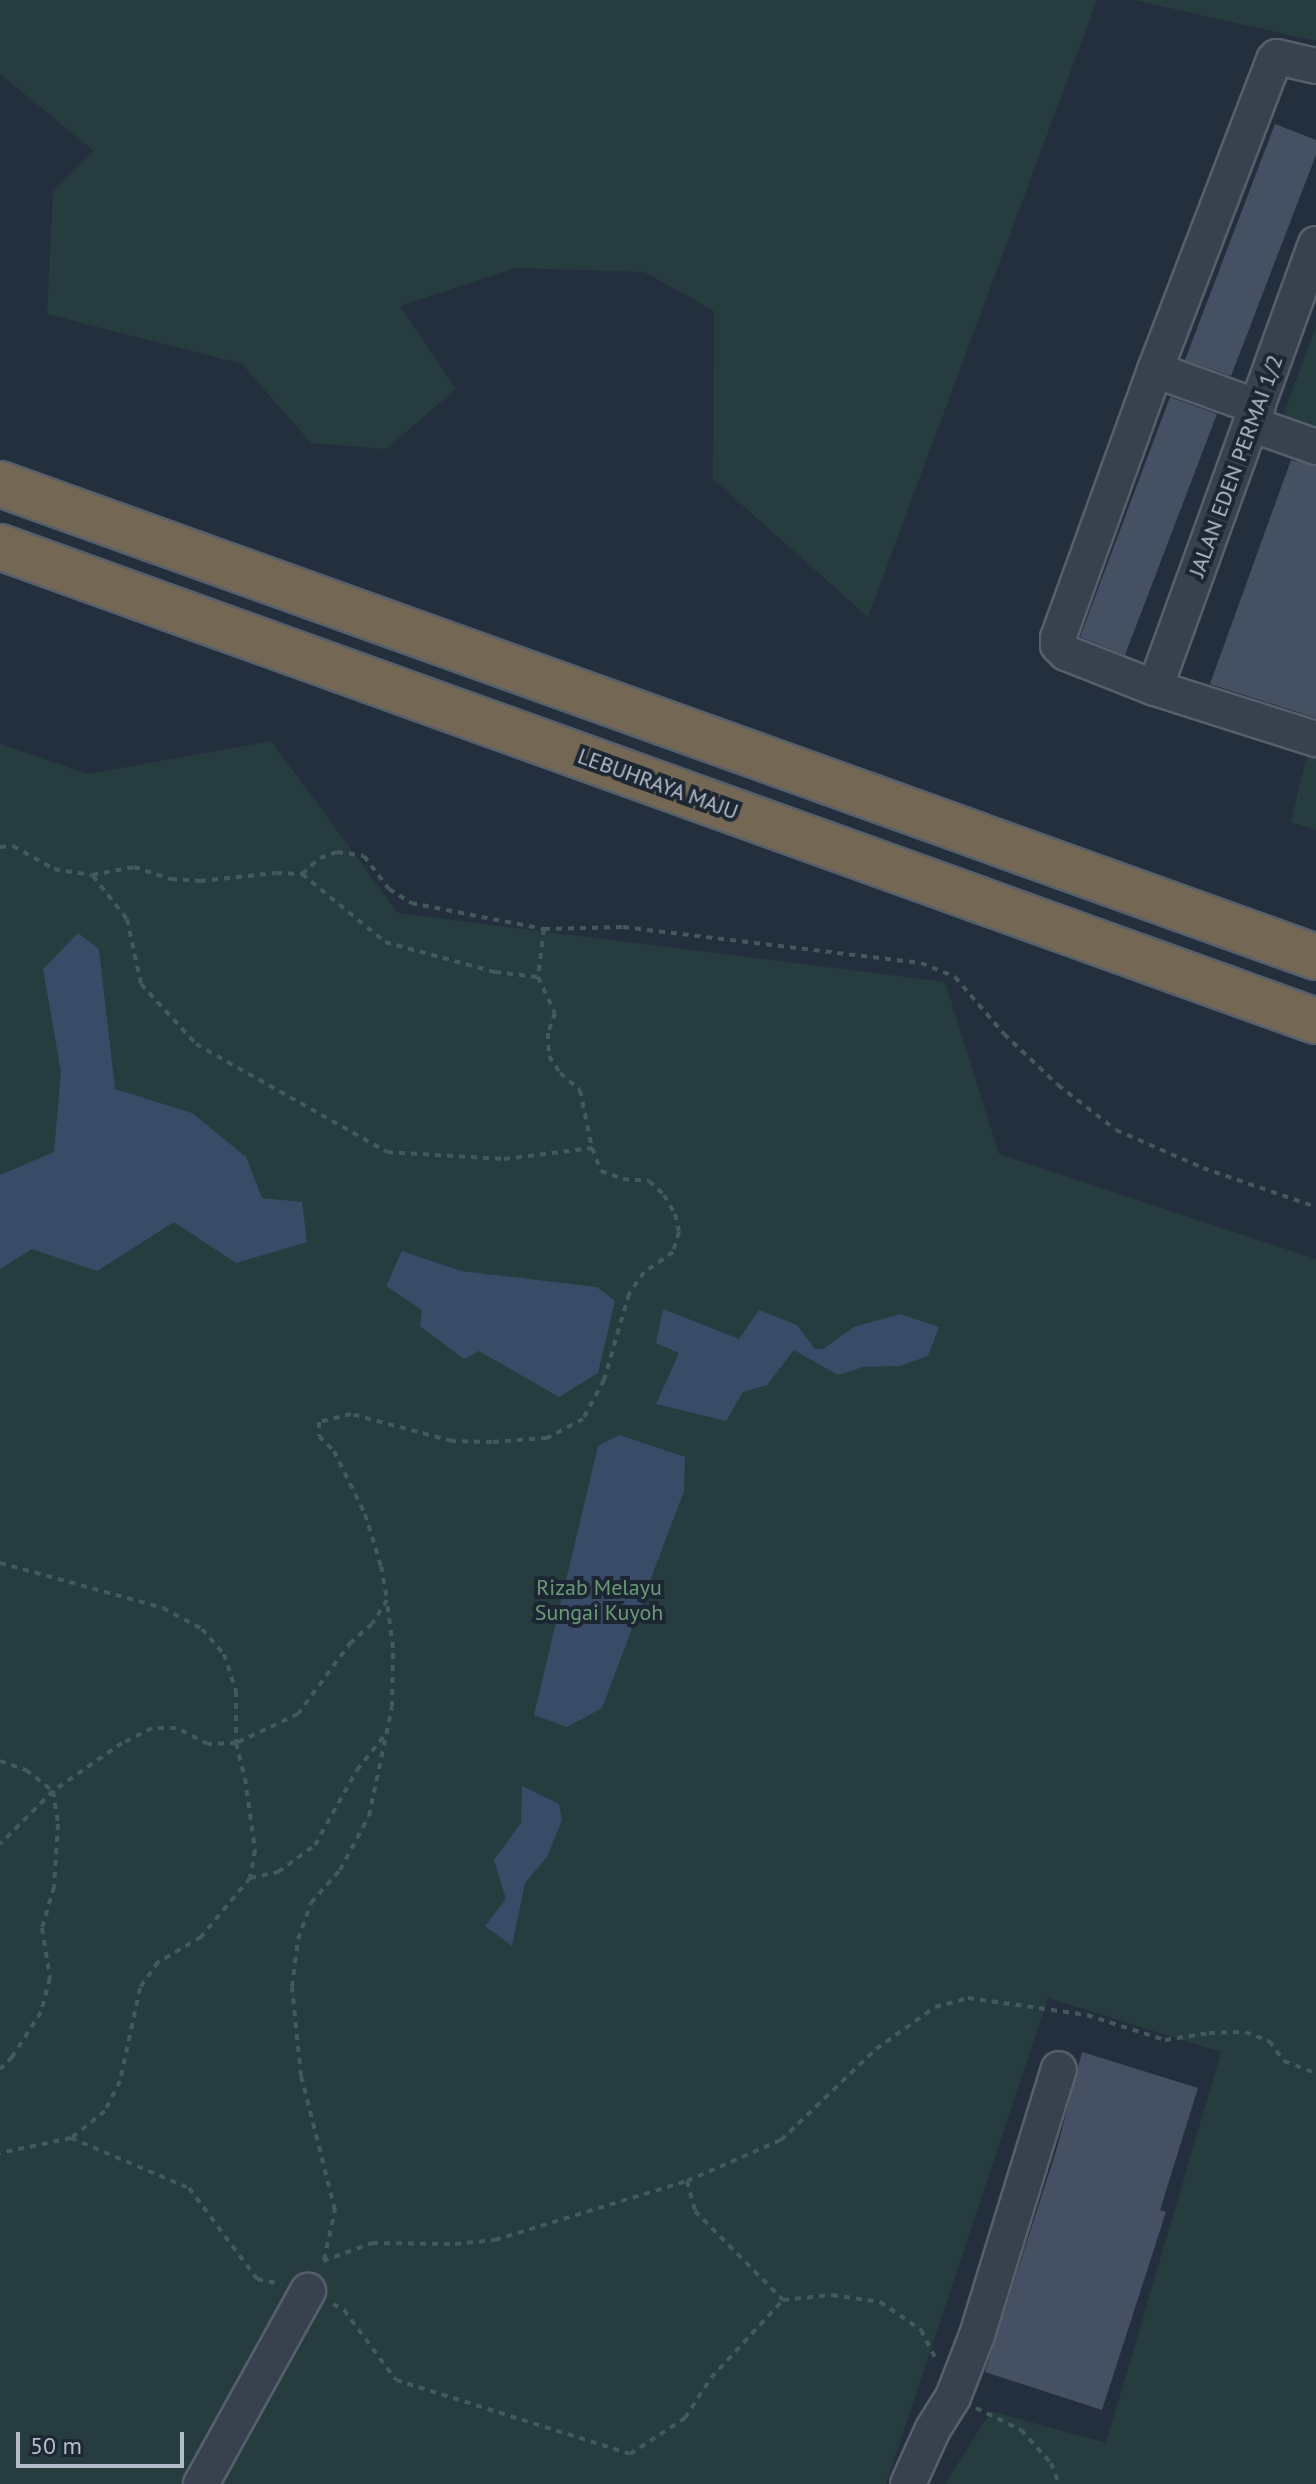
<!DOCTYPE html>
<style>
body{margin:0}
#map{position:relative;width:1316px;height:2484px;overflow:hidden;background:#242f3e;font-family:"PT Sans",sans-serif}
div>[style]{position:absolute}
.green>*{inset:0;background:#263c3f}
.water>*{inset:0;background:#394c67}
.building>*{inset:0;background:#455162}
.path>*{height:4px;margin-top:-2px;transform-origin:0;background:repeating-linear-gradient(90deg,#44595c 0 6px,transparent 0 12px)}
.roads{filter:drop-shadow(2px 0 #565f6c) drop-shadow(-2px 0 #565f6c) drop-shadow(0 2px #565f6c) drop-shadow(0 -2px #565f6c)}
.minor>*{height:34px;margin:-17px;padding:0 17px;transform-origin:17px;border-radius:17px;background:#38414e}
.highway>*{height:44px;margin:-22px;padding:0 22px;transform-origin:22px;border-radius:22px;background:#746855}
span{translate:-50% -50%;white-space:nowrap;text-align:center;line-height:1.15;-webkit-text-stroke:8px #1d2633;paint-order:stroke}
.street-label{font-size:22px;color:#b4bcc9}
.park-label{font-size:22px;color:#6b9a76}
.scale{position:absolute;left:16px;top:2432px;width:168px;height:36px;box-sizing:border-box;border:4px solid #b4bcc9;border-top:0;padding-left:10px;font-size:24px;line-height:28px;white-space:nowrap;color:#b4bcc9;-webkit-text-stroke:6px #1d2633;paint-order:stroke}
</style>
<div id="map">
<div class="green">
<div style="clip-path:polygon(0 0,1097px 0,868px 617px,713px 479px,714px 311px,644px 272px,515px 268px,400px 306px,456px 389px,386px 449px,311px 443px,242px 364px,47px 314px,53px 192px,94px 151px,0 74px)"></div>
<div style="clip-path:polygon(1134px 0,1316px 0,1316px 41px,1271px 31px)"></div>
<div style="clip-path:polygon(1316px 326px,1316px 434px,1281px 421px)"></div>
<div style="clip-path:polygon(271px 741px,398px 913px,945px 982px,999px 1154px,1316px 1259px,1316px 2484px,945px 2484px,991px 2411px,1106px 2443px,1221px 2052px,1048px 1998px,886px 2484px,0 2484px,0 744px,88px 774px)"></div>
<div style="clip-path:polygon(1308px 750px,1316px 753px,1316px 830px,1291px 822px)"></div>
</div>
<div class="water">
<div style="clip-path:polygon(78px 933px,99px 949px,115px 1089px,192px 1113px,246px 1157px,262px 1198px,302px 1202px,307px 1242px,236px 1263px,174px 1222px,97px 1271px,32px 1249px,0 1269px,0 1175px,54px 1152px,61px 1072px,43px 969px)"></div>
<div style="clip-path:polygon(402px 1251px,461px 1271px,597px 1287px,615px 1301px,598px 1373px,559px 1397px,479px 1351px,464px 1359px,420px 1326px,422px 1310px,386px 1286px)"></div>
<div style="clip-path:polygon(663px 1309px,739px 1339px,759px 1310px,797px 1325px,815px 1349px,823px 1349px,854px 1327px,900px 1314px,939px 1327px,928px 1356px,900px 1366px,863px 1367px,838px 1375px,794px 1350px,767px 1385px,743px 1392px,726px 1421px,656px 1404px,679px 1353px,656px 1343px)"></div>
<div style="clip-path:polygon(619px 1435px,685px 1457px,684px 1491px,602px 1708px,567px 1727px,534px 1715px,598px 1446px)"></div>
<div style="clip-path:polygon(522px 1786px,559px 1804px,562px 1820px,547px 1857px,525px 1883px,512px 1946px,485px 1926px,506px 1899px,494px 1860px,521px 1823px)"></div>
</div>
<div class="building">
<div style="clip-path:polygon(1275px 124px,1316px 140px,1316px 155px,1231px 376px,1185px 360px)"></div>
<div style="clip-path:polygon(1170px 397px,1217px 414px,1125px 655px,1080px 637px)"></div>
<div style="clip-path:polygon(1291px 460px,1316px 466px,1316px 718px,1210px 684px)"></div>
<div style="clip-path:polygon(1082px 2052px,1198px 2088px,1160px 2210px,1166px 2212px,1102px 2410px,985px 2372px,1057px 2148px)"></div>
</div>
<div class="path">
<div style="left:0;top:847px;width:13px;rotate:-4deg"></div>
<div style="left:13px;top:846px;width:47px;rotate:29.3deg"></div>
<div style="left:54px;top:869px;width:38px;rotate:9deg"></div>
<div style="left:92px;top:875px;width:43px;rotate:-10.8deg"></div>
<div style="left:134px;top:867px;width:39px;rotate:18deg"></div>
<div style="left:171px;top:879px;width:29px;rotate:4deg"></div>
<div style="left:200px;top:881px;width:76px;rotate:-6deg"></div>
<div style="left:276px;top:873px;width:26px;rotate:2deg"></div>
<div style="left:302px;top:874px;width:107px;rotate:39.3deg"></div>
<div style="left:385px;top:942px;width:114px;rotate:15.3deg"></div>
<div style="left:495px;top:972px;width:43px;rotate:6.6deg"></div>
<div style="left:538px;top:977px;width:40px;rotate:65deg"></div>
<div style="left:555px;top:1013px;width:21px;rotate:109deg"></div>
<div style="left:548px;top:1033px;width:23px;rotate:88deg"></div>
<div style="left:549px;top:1056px;width:20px;rotate:57deg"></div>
<div style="left:560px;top:1073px;width:26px;rotate:40deg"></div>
<div style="left:580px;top:1090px;width:59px;rotate:78.3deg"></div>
<div style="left:592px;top:1148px;width:25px;rotate:69deg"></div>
<div style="left:601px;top:1171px;width:23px;rotate:20deg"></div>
<div style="left:623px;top:1179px;width:26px;rotate:4deg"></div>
<div style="left:649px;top:1181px;width:21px;rotate:43deg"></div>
<div style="left:664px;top:1195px;width:22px;rotate:60deg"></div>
<div style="left:675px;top:1214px;width:18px;rotate:77deg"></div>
<div style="left:679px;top:1232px;width:21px;rotate:107deg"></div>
<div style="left:673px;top:1252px;width:35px;rotate:145deg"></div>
<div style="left:644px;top:1272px;width:27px;rotate:124deg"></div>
<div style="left:629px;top:1294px;width:90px;rotate:106.2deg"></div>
<div style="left:604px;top:1380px;width:44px;rotate:118.3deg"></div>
<div style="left:583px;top:1419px;width:41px;rotate:152.2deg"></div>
<div style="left:547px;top:1438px;width:55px;rotate:175.8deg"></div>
<div style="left:492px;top:1442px;width:40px;rotate:-178.6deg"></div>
<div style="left:452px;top:1441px;width:105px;rotate:-165deg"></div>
<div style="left:351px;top:1414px;width:33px;rotate:166deg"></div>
<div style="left:319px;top:1422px;width:14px;rotate:90deg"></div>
<div style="left:319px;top:1436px;width:21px;rotate:45deg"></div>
<div style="left:334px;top:1451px;width:70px;rotate:63.8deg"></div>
<div style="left:365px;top:1514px;width:54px;rotate:72.9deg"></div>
<div style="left:381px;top:1566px;width:35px;rotate:80deg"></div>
<div style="left:387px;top:1600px;width:28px;rotate:122deg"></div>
<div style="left:372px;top:1624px;width:28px;rotate:139deg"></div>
<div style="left:351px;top:1642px;width:89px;rotate:126.4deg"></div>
<div style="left:298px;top:1714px;width:68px;rotate:154.9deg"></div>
<div style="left:236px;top:1743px;width:28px;rotate:178deg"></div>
<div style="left:208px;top:1744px;width:36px;rotate:-153deg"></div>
<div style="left:176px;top:1728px;width:24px;rotate:180deg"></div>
<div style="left:152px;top:1728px;width:34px;rotate:153deg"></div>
<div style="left:122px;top:1743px;width:84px;rotate:145.2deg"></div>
<div style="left:53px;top:1791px;width:75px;rotate:135deg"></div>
<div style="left:302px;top:874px;width:24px;rotate:-42deg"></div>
<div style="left:320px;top:858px;width:18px;rotate:-19deg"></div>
<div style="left:337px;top:852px;width:27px;rotate:8deg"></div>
<div style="left:364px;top:856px;width:41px;rotate:52.9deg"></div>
<div style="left:389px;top:889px;width:26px;rotate:32deg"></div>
<div style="left:411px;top:903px;width:136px;rotate:11.1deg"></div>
<div style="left:544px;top:929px;width:48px;rotate:97.1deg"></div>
<div style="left:93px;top:876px;width:55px;rotate:51.7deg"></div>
<div style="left:127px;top:919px;width:66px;rotate:77.8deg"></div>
<div style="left:141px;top:984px;width:81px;rotate:47.5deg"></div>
<div style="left:196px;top:1044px;width:219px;rotate:29.5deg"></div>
<div style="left:387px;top:1152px;width:117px;rotate:3.4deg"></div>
<div style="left:504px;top:1159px;width:89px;rotate:-7.1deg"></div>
<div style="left:544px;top:929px;width:79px;rotate:-1.5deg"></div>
<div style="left:623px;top:927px;width:300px;rotate:6.9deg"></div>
<div style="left:921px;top:963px;width:37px;rotate:22deg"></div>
<div style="left:955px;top:977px;width:75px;rotate:49.3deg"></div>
<div style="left:1004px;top:1034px;width:74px;rotate:43.4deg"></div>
<div style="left:1058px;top:1085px;width:73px;rotate:37.8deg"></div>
<div style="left:1116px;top:1130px;width:95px;rotate:23.6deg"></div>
<div style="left:1203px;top:1168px;width:120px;rotate:19deg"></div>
<div style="left:0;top:1563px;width:169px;rotate:15.4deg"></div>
<div style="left:163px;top:1608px;width:44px;rotate:28.3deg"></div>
<div style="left:202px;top:1629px;width:33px;rotate:49deg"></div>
<div style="left:224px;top:1654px;width:39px;rotate:72deg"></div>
<div style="left:236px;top:1691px;width:52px;rotate:90deg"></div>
<div style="left:236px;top:1743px;width:36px;rotate:76deg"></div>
<div style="left:245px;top:1778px;width:73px;rotate:82.1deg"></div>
<div style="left:255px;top:1850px;width:28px;rotate:100deg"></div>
<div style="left:250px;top:1878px;width:77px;rotate:129.7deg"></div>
<div style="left:201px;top:1937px;width:50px;rotate:149.8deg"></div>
<div style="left:158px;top:1962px;width:32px;rotate:125deg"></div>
<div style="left:140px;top:1988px;width:95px;rotate:102.1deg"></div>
<div style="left:120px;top:2081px;width:34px;rotate:117deg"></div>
<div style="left:105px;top:2111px;width:43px;rotate:141.5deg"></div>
<div style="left:71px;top:2138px;width:73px;rotate:168.1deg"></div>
<div style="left:0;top:1761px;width:28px;rotate:19deg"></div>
<div style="left:26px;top:1770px;width:34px;rotate:38deg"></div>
<div style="left:53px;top:1791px;width:33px;rotate:81deg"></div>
<div style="left:58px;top:1824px;width:63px;rotate:93.6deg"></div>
<div style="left:54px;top:1887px;width:43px;rotate:106.3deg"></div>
<div style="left:42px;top:1928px;width:51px;rotate:80.9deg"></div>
<div style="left:50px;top:1978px;width:35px;rotate:105deg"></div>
<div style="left:41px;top:2012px;width:54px;rotate:122.8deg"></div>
<div style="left:12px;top:2057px;width:17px;rotate:135deg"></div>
<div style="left:250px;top:1878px;width:29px;rotate:-12deg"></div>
<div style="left:278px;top:1872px;width:46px;rotate:-36.1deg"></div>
<div style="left:315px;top:1845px;width:86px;rotate:-60.8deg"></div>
<div style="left:357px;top:1770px;width:50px;rotate:-51.5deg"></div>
<div style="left:71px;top:2138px;width:128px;rotate:23deg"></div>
<div style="left:189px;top:2188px;width:114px;rotate:53.2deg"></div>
<div style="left:257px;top:2279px;width:24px;rotate:12deg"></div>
<div style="left:687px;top:2181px;width:31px;rotate:75deg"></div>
<div style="left:695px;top:2211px;width:125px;rotate:45.3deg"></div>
<div style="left:324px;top:2260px;width:51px;rotate:-77.6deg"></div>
<div style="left:335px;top:2210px;width:138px;rotate:-104.2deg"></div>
<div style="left:301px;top:2076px;width:89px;rotate:-95.8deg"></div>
<div style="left:292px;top:1987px;width:48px;rotate:-82.9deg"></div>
<div style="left:298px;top:1939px;width:38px;rotate:-70deg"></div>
<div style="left:311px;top:1903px;width:44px;rotate:-48.7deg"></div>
<div style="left:340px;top:1870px;width:61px;rotate:-61.8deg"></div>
<div style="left:369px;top:1816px;width:111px;rotate:-78.1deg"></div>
<div style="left:392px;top:1707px;width:59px;rotate:-89deg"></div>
<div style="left:393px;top:1648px;width:46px;rotate:-97.4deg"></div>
<div style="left:323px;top:2261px;width:52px;rotate:-20.2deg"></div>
<div style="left:372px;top:2243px;width:83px;rotate:0.7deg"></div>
<div style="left:455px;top:2244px;width:40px;rotate:-5.7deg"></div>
<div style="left:495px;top:2240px;width:201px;rotate:-17.1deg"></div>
<div style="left:687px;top:2181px;width:103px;rotate:-23.6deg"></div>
<div style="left:781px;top:2140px;width:132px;rotate:-43.8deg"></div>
<div style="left:876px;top:2049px;width:72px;rotate:-35.4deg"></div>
<div style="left:935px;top:2007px;width:34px;rotate:-15deg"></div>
<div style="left:968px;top:1998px;width:120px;rotate:8.1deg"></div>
<div style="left:1087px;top:2015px;width:82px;rotate:17.8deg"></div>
<div style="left:1165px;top:2040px;width:45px;rotate:-9deg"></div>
<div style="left:1209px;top:2033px;width:36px;rotate:-2deg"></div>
<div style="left:1245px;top:2032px;width:26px;rotate:21deg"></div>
<div style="left:1269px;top:2041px;width:25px;rotate:53deg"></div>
<div style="left:1284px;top:2061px;width:34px;rotate:21deg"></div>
<div style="left:333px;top:2304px;width:13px;rotate:29deg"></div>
<div style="left:344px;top:2310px;width:87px;rotate:53.4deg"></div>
<div style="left:396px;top:2380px;width:245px;rotate:17.5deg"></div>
<div style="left:630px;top:2454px;width:66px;rotate:-33.2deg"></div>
<div style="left:685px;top:2418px;width:48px;rotate:-57deg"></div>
<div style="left:711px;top:2378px;width:106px;rotate:-47.3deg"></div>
<div style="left:783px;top:2300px;width:49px;rotate:-5.8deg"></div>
<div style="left:832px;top:2295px;width:49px;rotate:8.3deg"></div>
<div style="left:880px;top:2302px;width:50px;rotate:34.3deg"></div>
<div style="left:921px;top:2330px;width:35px;rotate:63deg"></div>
<div style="left:976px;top:2408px;width:50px;rotate:26.1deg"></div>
<div style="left:1021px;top:2430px;width:45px;rotate:47.7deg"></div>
<div style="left:1051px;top:2463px;width:22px;rotate:69deg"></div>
</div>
<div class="roads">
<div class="minor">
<div style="left:1316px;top:66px;width:40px;rotate:-167deg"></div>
<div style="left:1277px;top:57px;width:4px;rotate:135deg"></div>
<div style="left:1274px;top:60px;width:332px;rotate:111deg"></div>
<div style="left:1155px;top:370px;width:285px;rotate:109.9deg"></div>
<div style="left:1058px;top:638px;width:7px;rotate:90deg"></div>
<div style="left:1058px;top:645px;width:11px;rotate:45deg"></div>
<div style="left:1066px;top:653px;width:96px;rotate:21.5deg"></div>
<div style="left:1155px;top:688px;width:169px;rotate:17.6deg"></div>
<div style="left:1155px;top:370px;width:109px;rotate:19.9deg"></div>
<div style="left:1251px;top:424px;width:69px;rotate:19.5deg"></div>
<div style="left:1155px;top:688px;width:472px;rotate:-70.1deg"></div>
<div style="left:201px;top:2484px;width:221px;rotate:-61deg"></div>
<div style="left:908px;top:2484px;width:60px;rotate:-65.6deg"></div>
<div style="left:933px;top:2429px;width:38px;rotate:-58deg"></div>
<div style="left:953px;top:2397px;width:66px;rotate:-68.8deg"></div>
<div style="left:977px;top:2335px;width:278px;rotate:-72.9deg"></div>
</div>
<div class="highway">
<div style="left:0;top:484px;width:1398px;rotate:19.77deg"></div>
<div style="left:0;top:547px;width:1399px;rotate:19.81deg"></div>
</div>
</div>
<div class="street-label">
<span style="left:1236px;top:466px;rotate:-70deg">JALAN EDEN PERMAI 1/2</span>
<span style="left:658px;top:784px;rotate:20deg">LEBUHRAYA MAJU</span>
</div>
<div class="park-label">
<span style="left:599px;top:1600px">Rizab Melayu<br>Sungai Kuyoh</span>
</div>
<div class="scale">50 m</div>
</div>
